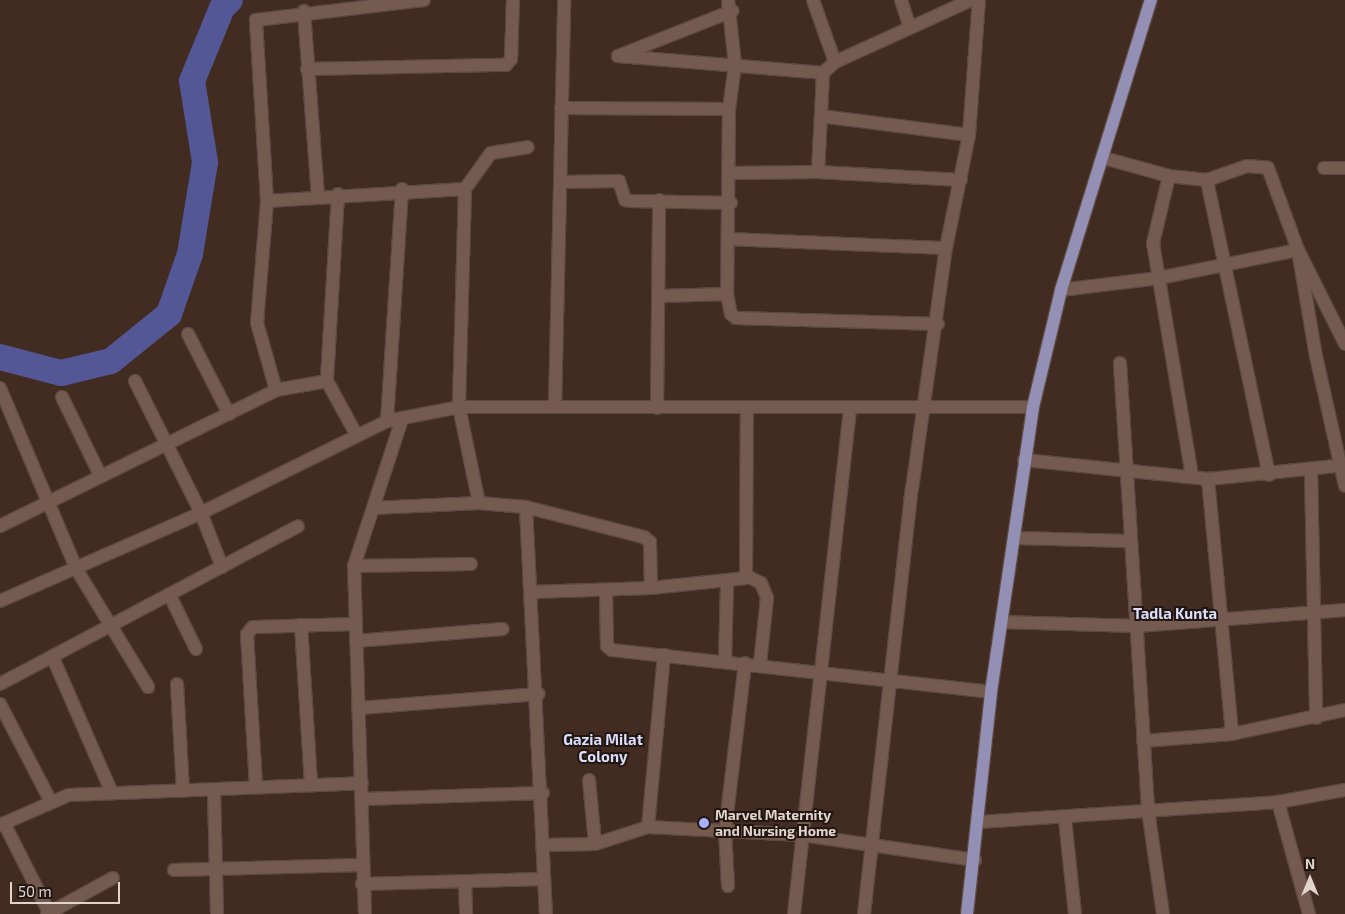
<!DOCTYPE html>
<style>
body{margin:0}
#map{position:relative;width:1345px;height:914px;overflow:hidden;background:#422b20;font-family:"Exo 2",sans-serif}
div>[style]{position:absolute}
.river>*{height:26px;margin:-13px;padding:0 13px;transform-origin:13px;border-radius:13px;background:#535795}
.roads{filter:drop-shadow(1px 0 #5c4940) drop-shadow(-1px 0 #5c4940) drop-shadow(0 1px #5c4940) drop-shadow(0 -1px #5c4940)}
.minor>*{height:12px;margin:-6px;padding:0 6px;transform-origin:6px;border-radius:6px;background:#755b4f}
.major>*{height:12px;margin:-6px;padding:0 6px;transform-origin:6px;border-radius:6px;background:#948fb5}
.dots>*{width:14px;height:14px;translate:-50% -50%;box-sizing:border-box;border:2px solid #211611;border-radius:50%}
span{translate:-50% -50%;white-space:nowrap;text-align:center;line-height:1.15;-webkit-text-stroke:4px #211611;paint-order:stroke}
.poi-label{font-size:14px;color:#e2d3cc;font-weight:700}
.left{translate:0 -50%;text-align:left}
.neighbourhood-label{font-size:15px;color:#dadefb;font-weight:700}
.north{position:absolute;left:1285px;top:854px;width:50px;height:50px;-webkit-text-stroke:4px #211611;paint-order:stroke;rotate:0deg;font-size:14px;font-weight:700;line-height:20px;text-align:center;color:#e2d3cc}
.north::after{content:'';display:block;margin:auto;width:18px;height:22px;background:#e2d3cc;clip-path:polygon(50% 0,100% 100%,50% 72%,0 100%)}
.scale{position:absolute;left:10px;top:882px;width:110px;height:22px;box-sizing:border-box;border:2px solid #e2d3cc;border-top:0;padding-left:6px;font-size:15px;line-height:18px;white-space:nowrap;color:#e2d3cc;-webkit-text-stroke:4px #211611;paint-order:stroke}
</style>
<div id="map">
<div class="river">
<div style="left:0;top:357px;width:63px;rotate:14.7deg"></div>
<div style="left:61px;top:373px;width:51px;rotate:-13.5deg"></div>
<div style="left:111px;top:361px;width:75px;rotate:-39deg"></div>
<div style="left:169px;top:314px;width:64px;rotate:-70.7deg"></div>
<div style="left:190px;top:254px;width:93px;rotate:-80.7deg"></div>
<div style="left:205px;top:162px;width:82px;rotate:-99.1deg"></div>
<div style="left:192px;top:81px;width:79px;rotate:-67.7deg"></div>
<div style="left:222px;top:8px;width:11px;rotate:-45deg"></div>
</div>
<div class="roads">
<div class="minor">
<div style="left:813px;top:0;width:66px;rotate:70.5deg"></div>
<div style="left:901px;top:0;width:29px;rotate:72deg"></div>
<div style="left:304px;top:11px;width:186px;rotate:85.7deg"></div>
<div style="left:618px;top:56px;width:206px;rotate:4.7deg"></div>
<div style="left:823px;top:73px;width:16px;rotate:-43deg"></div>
<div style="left:835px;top:62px;width:149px;rotate:-24.5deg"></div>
<div style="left:618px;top:56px;width:123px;rotate:-21.5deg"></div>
<div style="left:307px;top:69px;width:199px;rotate:-1.2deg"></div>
<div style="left:506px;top:65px;width:8px;rotate:-50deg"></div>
<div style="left:511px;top:59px;width:59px;rotate:-88.1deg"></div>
<div style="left:561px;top:108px;width:168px;rotate:0.3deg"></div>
<div style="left:729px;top:109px;width:44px;rotate:-82.2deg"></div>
<div style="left:735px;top:65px;width:65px;rotate:-96.1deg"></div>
<div style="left:729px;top:109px;width:185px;rotate:90.6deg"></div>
<div style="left:727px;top:294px;width:20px;rotate:79deg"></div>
<div style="left:731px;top:314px;width:6px;rotate:39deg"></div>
<div style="left:736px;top:318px;width:202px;rotate:1.7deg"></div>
<div style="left:821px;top:116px;width:149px;rotate:7.3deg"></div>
<div style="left:1104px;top:158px;width:67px;rotate:15.5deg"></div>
<div style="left:1169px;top:176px;width:38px;rotate:6deg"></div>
<div style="left:1324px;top:168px;width:21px"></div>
<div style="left:818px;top:172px;width:99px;rotate:-87.1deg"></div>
<div style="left:732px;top:173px;width:86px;rotate:-0.7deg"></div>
<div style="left:818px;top:172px;width:143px;rotate:3.2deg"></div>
<div style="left:1169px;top:176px;width:69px;rotate:103.4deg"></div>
<div style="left:1153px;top:243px;width:236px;rotate:80.5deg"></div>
<div style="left:561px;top:182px;width:58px;rotate:-1deg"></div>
<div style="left:619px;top:181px;width:20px;rotate:72deg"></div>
<div style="left:625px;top:200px;width:6px;rotate:9deg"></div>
<div style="left:631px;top:201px;width:100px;rotate:1.1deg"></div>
<div style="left:402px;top:189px;width:232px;rotate:93.7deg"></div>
<div style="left:387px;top:421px;width:73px;rotate:-11deg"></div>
<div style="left:459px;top:407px;width:98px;rotate:78.2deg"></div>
<div style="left:479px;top:503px;width:47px;rotate:4.9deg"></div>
<div style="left:526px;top:507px;width:122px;rotate:14.3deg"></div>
<div style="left:644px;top:537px;width:8px;rotate:40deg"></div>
<div style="left:650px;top:542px;width:46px;rotate:88.8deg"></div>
<div style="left:465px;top:189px;width:218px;rotate:91.6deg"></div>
<div style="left:459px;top:407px;width:574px"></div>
<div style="left:338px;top:194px;width:187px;rotate:93.4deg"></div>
<div style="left:327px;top:381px;width:60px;rotate:61.3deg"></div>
<div style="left:267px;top:201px;width:198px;rotate:-3.5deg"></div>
<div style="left:465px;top:189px;width:44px;rotate:-54.2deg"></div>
<div style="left:491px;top:153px;width:37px;rotate:-9deg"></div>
<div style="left:728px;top:239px;width:218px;rotate:2.4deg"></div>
<div style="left:1061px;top:290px;width:99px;rotate:-7deg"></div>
<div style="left:1159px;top:278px;width:142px;rotate:-11.4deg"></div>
<div style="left:1298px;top:250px;width:108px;rotate:80.4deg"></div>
<div style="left:1316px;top:356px;width:133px;rotate:77.4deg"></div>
<div style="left:661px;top:296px;width:66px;rotate:-1.7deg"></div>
<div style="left:188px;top:334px;width:90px;rotate:62.9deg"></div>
<div style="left:1120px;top:363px;width:448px;rotate:86.4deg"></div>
<div style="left:1148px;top:810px;width:105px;rotate:81.8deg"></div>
<div style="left:135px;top:381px;width:148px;rotate:63.4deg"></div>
<div style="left:201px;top:513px;width:58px;rotate:68.7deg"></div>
<div style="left:0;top:388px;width:198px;rotate:67.1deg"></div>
<div style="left:77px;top:570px;width:137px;rotate:58.7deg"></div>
<div style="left:276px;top:390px;width:70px;rotate:-105.8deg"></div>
<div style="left:257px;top:323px;width:122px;rotate:-85.3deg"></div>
<div style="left:267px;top:201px;width:181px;rotate:-93.5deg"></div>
<div style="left:256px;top:20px;width:169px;rotate:-6.8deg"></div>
<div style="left:62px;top:397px;width:87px;rotate:64deg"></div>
<div style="left:555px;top:407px;width:407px;rotate:-88.7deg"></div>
<div style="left:657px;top:408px;width:208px;rotate:-89.4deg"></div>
<div style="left:1024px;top:460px;width:185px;rotate:5.9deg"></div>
<div style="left:1208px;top:479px;width:138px;rotate:-5.8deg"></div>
<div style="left:1311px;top:471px;width:247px;rotate:88.8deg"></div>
<div style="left:1269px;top:475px;width:301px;rotate:-101.9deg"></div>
<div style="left:1207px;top:180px;width:42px;rotate:-19.3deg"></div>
<div style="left:1247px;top:166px;width:21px;rotate:5deg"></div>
<div style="left:1268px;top:168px;width:87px;rotate:69.9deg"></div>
<div style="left:1298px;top:250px;width:105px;rotate:63.4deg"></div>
<div style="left:1208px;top:479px;width:256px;rotate:84.6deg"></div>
<div style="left:526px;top:507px;width:407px;rotate:87.2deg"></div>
<div style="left:373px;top:508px;width:106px;rotate:-2.7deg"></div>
<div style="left:0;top:526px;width:308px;rotate:-26.2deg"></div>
<div style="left:276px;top:390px;width:52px;rotate:-10deg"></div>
<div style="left:1014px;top:538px;width:116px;rotate:1.5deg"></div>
<div style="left:354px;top:566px;width:117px;rotate:-1deg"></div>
<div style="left:747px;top:576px;width:16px;rotate:27deg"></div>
<div style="left:761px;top:583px;width:16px;rotate:68deg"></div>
<div style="left:767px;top:598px;width:66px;rotate:96.1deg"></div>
<div style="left:606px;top:591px;width:55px;rotate:89deg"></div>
<div style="left:607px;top:646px;width:6px;rotate:39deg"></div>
<div style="left:612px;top:650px;width:381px;rotate:6.3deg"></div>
<div style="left:531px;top:592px;width:120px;rotate:-1.9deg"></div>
<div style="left:651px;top:588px;width:96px;rotate:-6deg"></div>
<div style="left:746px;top:578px;width:171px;rotate:-89.7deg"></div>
<div style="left:170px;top:596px;width:59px;rotate:63.9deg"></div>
<div style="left:0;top:601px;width:219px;rotate:-23.6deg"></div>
<div style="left:201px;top:513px;width:208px;rotate:-26.3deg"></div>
<div style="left:1002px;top:622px;width:135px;rotate:1.7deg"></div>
<div style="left:1137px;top:626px;width:209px;rotate:-4.4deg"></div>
<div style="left:301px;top:625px;width:159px;rotate:86.4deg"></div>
<div style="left:356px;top:641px;width:147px;rotate:-4.7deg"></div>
<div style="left:53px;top:658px;width:145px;rotate:66.4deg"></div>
<div style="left:725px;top:660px;width:79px;rotate:-88.5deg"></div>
<div style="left:0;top:684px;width:337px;rotate:-27.9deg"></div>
<div style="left:177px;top:684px;width:107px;rotate:86.8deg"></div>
<div style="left:0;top:704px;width:108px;rotate:62.5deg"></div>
<div style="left:359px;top:708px;width:180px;rotate:-4.5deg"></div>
<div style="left:1143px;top:741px;width:89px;rotate:-4.5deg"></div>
<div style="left:1232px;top:734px;width:116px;rotate:-12deg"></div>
<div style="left:589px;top:780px;width:64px;rotate:84.6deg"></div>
<div style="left:256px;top:786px;width:152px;rotate:-93.4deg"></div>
<div style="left:247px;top:634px;width:9px;rotate:-49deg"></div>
<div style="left:253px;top:627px;width:103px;rotate:-1.7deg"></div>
<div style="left:214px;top:791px;width:123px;rotate:88.6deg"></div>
<div style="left:362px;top:799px;width:181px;rotate:-1.9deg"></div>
<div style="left:1278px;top:802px;width:116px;rotate:74.5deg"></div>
<div style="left:1065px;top:819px;width:96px;rotate:84deg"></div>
<div style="left:979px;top:822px;width:300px;rotate:-3.8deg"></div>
<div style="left:1278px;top:802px;width:68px;rotate:-10.2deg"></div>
<div style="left:4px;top:823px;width:102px;rotate:63.2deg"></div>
<div style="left:0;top:825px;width:75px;rotate:-23.5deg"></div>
<div style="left:69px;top:795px;width:293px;rotate:-2.3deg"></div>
<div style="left:648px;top:827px;width:173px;rotate:-84.7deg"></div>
<div style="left:545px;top:845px;width:50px;rotate:-1.1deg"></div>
<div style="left:595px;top:844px;width:56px;rotate:-17.8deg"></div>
<div style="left:648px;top:827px;width:154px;rotate:3deg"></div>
<div style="left:802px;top:835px;width:175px;rotate:8.2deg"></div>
<div style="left:174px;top:870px;width:187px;rotate:-1.5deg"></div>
<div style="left:465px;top:882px;width:32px;rotate:88deg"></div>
<div style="left:362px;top:884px;width:181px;rotate:-1.6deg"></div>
<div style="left:728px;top:886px;width:55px;rotate:-93.1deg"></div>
<div style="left:725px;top:831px;width:169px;rotate:-83.2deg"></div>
<div style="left:47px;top:914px;width:75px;rotate:-28.6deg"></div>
<div style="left:365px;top:914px;width:348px;rotate:-91.8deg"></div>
<div style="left:354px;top:566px;width:155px;rotate:-71.9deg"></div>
<div style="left:794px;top:914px;width:508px;rotate:-83.67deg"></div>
<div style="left:864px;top:914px;width:428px;rotate:-83.6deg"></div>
<div style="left:912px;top:489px;width:243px;rotate:-82deg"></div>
<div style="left:946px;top:248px;width:115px;rotate:-78.5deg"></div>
<div style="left:969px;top:135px;width:135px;rotate:-85.8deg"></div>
</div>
<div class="major">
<div style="left:967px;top:914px;width:223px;rotate:-83.8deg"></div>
<div style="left:991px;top:692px;width:288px;rotate:-81.6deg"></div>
<div style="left:1033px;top:407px;width:120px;rotate:-76.5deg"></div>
<div style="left:1061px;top:290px;width:304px;rotate:-72.8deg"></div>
</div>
</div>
<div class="dots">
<div style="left:704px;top:823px;background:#a8b0fc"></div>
</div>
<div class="poi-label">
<span class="left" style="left:715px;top:823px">Marvel Maternity<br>and Nursing Home</span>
</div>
<div class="neighbourhood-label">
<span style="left:1175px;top:614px">Tadla Kunta</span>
<span style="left:603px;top:748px">Gazia Milat<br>Colony</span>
</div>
<div class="north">N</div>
<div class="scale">50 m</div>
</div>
